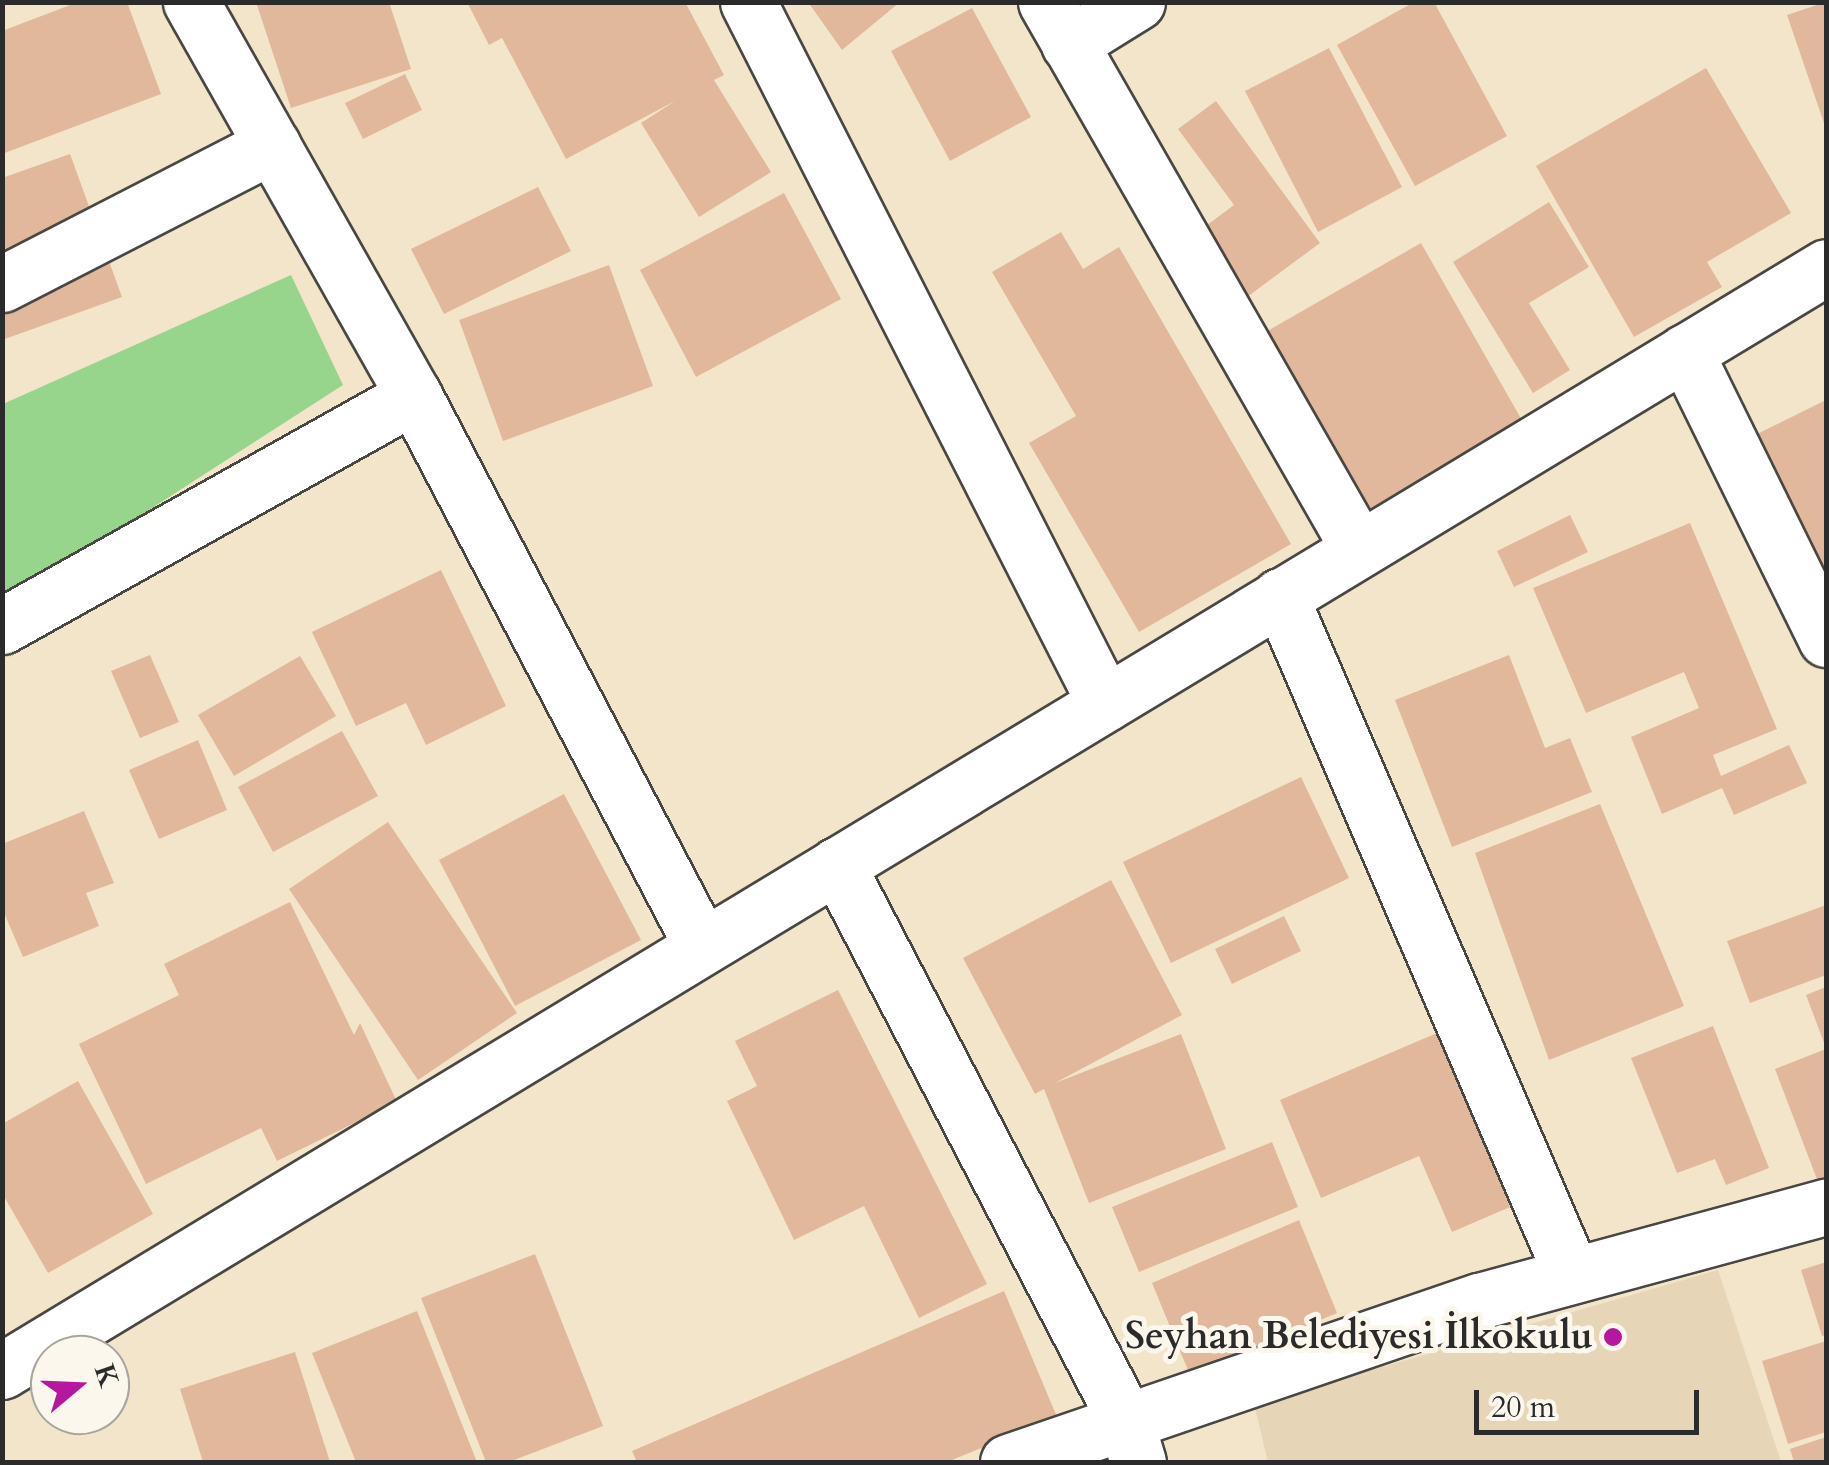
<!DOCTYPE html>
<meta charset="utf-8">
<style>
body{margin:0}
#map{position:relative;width:1829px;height:1465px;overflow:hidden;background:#f3e5ca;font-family:Cardo,serif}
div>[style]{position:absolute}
.built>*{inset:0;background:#e6d5b7}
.green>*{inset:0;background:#96d58b}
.building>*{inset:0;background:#e2b89c}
.roads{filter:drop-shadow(2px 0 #494743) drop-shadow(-2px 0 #494743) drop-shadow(0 2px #494743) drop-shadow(0 -2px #494743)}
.minor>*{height:55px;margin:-27.5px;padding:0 27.5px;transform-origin:27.5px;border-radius:27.5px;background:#fff}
.secondary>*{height:55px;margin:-27.5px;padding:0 27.5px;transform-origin:27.5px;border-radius:27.5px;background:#fff}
.dots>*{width:28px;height:28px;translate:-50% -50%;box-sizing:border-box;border:5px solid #fbf7ec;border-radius:50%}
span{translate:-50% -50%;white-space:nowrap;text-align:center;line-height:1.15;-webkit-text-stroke:10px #fbf7ec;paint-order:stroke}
.poi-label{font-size:38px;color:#2b2b2b;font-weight:700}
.right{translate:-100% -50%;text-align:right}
.frame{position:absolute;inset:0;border:5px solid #2b2b2b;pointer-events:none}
.north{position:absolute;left:30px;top:1335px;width:100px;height:100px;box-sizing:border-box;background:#fbf7ec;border:2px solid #a8a59f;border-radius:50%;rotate:71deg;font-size:28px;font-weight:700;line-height:40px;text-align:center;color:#2b2b2b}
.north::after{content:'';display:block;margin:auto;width:35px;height:45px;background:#b5179e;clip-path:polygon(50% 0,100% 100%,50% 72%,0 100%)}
.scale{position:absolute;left:1474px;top:1390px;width:225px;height:45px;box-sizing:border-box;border:5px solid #2b2b2b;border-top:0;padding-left:12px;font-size:30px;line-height:35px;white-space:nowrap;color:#2b2b2b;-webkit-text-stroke:8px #fbf7ec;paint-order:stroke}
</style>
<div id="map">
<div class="built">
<div style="clip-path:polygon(1718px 1270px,1781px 1462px,1268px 1462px,1254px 1404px)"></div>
</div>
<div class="green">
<div style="clip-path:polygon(291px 275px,343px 385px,3px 604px,3px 404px)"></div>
</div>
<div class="building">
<div style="clip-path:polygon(78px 2px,127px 2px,161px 94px,2px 154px,2px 31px)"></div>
<div style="clip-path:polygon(256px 2px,389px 2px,411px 69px,291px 108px)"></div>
<div style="clip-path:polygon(467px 2px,685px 2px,724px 75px,714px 80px,771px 172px,699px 217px,641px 123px,675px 101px,566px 159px,502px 38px,489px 45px)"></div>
<div style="clip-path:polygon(808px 2px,900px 2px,842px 50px)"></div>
<div style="clip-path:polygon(1414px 2px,1434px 2px,1507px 136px,1415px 186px,1337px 45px)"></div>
<div style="clip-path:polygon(1826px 2px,1826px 129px,1787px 15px)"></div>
<div style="clip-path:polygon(972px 8px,1031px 117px,950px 161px,891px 51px)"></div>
<div style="clip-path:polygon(1329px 48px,1402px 187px,1318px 232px,1245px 91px)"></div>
<div style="clip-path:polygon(1706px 68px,1791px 213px,1707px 262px,1722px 287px,1634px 337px,1536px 166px)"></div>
<div style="clip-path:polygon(405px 74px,422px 110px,363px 139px,345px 103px)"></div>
<div style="clip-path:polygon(1216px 101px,1320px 243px,1239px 303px,1191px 237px,1234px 205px,1178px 129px)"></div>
<div style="clip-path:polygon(70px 154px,122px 297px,2px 340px,2px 178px)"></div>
<div style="clip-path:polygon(538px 187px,571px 251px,444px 314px,411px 249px)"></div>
<div style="clip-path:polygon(784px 193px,841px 299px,696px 377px,640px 270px)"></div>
<div style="clip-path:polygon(1549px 202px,1589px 267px,1529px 303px,1570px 370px,1533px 393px,1453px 262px)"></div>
<div style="clip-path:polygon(1061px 232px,1083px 269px,1119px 247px,1291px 544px,1139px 632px,1029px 443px,1076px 416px,992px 272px)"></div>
<div style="clip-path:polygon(1421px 243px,1523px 422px,1360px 516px,1257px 337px)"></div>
<div style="clip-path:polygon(609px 265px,653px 386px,503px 441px,459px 320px)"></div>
<div style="clip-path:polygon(1826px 400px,1826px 596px,1749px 438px)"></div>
<div style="clip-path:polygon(1570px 515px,1588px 552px,1514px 587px,1497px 551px)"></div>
<div style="clip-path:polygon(1690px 523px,1777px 729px,1713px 755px,1721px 776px,1789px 745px,1807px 783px,1734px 815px,1722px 788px,1662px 814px,1631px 737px,1699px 708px,1684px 672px,1586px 713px,1533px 588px)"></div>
<div style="clip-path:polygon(441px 570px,506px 706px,426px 745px,406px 703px,356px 726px,312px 632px)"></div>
<div style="clip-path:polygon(150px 655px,179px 722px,140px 738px,111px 671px)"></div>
<div style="clip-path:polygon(1509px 655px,1545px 748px,1570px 738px,1592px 792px,1452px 847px,1395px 700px)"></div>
<div style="clip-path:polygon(300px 656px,336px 716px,234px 776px,198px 715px)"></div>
<div style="clip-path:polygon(342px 731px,378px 796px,273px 852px,238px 787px)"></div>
<div style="clip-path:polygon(198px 740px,227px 810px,159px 839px,129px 770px)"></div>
<div style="clip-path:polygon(1301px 777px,1349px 878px,1171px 963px,1123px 862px)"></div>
<div style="clip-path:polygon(564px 794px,641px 940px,515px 1006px,439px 860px)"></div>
<div style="clip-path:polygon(1600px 804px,1684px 1006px,1549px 1060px,1475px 853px)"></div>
<div style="clip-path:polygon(84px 811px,114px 883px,86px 893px,99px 926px,23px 957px,2px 908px,2px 844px)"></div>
<div style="clip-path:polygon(388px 822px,517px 1013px,418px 1080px,289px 889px)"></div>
<div style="clip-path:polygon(1111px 880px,1182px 1015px,1055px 1083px,1181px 1034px,1226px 1149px,1089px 1203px,1044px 1089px,1035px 1094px,963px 958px)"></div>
<div style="clip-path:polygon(290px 902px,354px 1035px,360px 1023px,397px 1102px,277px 1161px,261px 1128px,146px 1184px,79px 1044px,179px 995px,164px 964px)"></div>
<div style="clip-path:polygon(1826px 905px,1826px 975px,1750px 1003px,1727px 941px)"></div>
<div style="clip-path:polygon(1284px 916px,1301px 951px,1232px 984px,1215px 949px)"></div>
<div style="clip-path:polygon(1826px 987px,1826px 1048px,1806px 995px)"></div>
<div style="clip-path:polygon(838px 990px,987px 1284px,919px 1318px,864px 1206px,794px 1240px,727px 1101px,757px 1086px,735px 1041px)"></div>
<div style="clip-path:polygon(1713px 1026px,1769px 1168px,1726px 1185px,1715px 1159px,1677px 1173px,1631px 1058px)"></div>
<div style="clip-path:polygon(1437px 1033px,1510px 1207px,1452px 1232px,1419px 1156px,1321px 1198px,1280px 1100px)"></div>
<div style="clip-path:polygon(1826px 1049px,1826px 1194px,1823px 1195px,1775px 1069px)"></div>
<div style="clip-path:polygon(78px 1081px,153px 1214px,48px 1273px,2px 1193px,2px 1124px)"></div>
<div style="clip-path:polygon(1272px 1142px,1298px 1207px,1139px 1272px,1112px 1207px)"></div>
<div style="clip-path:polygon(1299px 1220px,1337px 1313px,1190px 1375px,1152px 1283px)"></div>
<div style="clip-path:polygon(535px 1254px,603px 1426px,509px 1462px,486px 1462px,421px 1298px)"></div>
<div style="clip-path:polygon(1826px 1262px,1826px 1335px,1822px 1336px,1801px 1270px)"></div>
<div style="clip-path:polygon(1004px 1291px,1057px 1417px,947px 1462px,637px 1462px,632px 1451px)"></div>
<div style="clip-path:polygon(417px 1311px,477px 1462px,356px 1462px,312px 1353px)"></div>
<div style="clip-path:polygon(1826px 1341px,1826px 1432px,1788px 1444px,1762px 1361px)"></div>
<div style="clip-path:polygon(295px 1352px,330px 1462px,203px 1462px,180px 1389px)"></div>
<div style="clip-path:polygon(1826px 1437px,1826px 1462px,1794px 1462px,1790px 1449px)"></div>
</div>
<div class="roads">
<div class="minor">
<div style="left:191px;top:2px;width:453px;rotate:60.5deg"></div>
<div style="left:414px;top:396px;width:621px;rotate:62.36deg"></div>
<div style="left:748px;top:2px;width:787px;rotate:63.01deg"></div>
<div style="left:1046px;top:2px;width:630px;rotate:60.22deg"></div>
<div style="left:1069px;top:44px;width:80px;rotate:-31.7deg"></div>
<div style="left:2px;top:284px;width:304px;rotate:-27.2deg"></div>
<div style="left:1685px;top:352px;width:320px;rotate:63.8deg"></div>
<div style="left:1280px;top:596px;width:739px;rotate:66.73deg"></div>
<div style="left:2px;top:626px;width:472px;rotate:-29.2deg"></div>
<div style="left:837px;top:865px;width:624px;rotate:62.53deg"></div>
<div style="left:1125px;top:1419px;width:45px;rotate:73.2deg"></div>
<div style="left:1008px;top:1462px;width:498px;rotate:-18.9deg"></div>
<div style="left:1479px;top:1301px;width:360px;rotate:-15.2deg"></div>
</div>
<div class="secondary">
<div style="left:2px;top:1371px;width:2132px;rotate:-31.18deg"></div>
</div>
</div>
<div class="dots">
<div style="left:1613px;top:1337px;background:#b5179e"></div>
</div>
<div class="poi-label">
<span class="right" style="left:1593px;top:1337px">Seyhan Belediyesi İlkokulu</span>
</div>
<div class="frame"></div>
<div class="north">K</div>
<div class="scale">20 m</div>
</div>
